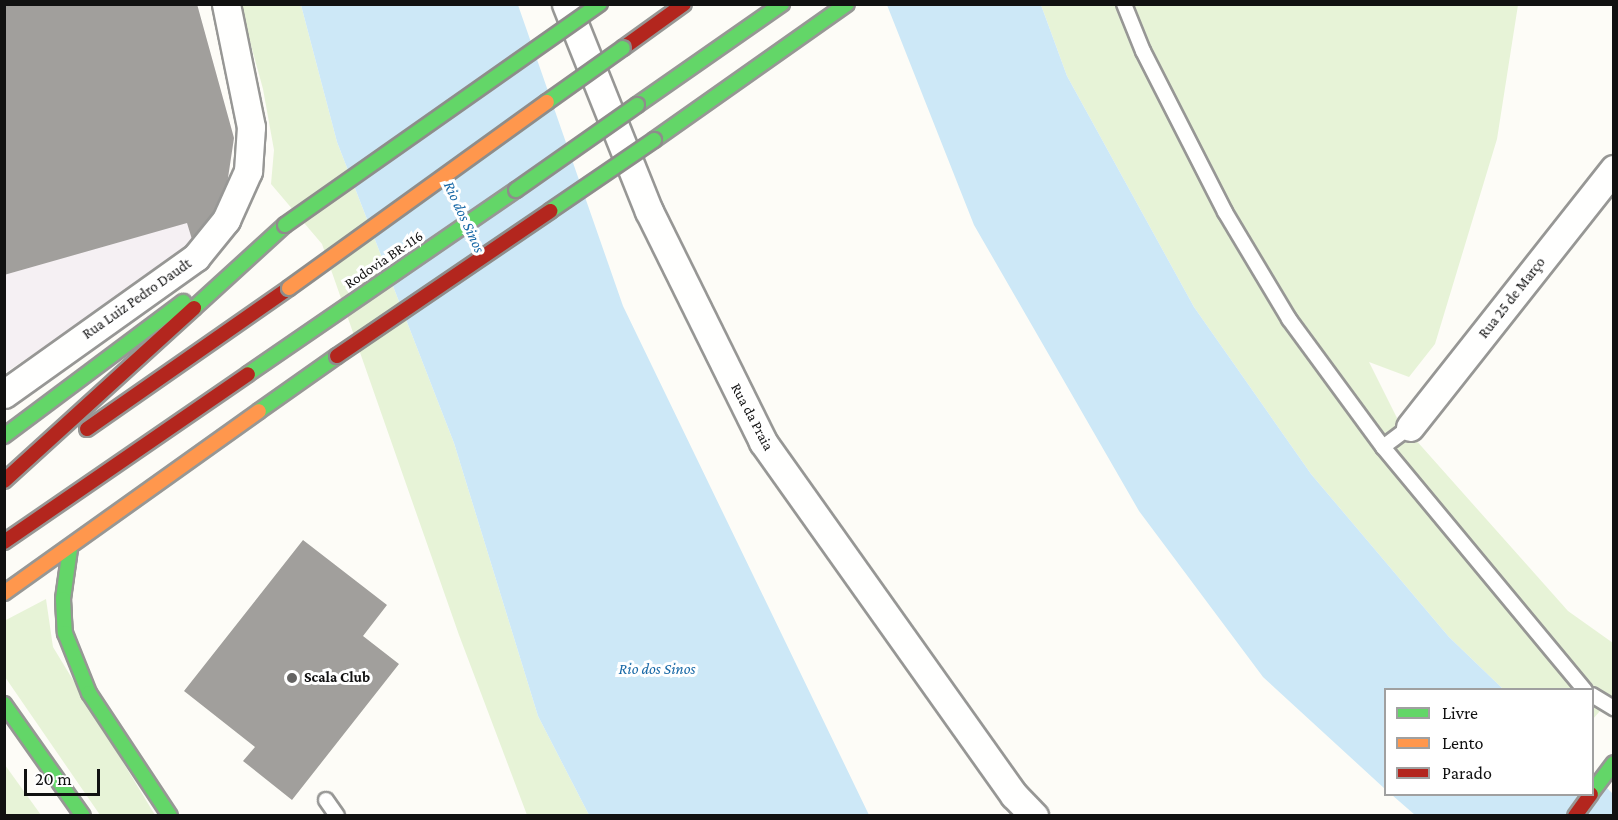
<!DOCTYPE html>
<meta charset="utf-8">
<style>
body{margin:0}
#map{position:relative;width:1618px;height:820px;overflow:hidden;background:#fdfcf7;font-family:"Crimson Pro",serif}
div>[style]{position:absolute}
.industrial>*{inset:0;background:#f5f0f3}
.green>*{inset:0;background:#e7f3d7}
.water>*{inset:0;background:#cde8f7}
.building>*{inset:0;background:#a19f9c}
.roads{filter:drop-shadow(2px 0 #979795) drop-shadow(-2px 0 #979795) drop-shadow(0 2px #979795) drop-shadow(0 -2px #979795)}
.lane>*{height:14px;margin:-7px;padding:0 7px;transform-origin:7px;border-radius:7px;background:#fffffe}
.street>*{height:27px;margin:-13.5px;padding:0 13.5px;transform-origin:13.5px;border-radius:13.5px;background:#fffffe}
.fast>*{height:14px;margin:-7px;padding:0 7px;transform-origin:7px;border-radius:7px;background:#63d668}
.slow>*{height:14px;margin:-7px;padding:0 7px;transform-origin:7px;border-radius:7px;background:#ff974d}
.jam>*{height:14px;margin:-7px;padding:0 7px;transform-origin:7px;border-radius:7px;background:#b3261e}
.bridges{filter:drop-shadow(2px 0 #8e8d8b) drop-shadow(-2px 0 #8e8d8b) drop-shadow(0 2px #8e8d8b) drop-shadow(0 -2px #8e8d8b)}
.fast-bridge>*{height:14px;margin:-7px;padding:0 7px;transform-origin:7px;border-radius:7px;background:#63d668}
.slow-bridge>*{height:14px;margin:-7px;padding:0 7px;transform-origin:7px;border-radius:7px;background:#ff974d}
.jam-bridge>*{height:14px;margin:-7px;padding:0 7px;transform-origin:7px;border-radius:7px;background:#b3261e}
.dots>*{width:16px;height:16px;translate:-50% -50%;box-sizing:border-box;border:3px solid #fff;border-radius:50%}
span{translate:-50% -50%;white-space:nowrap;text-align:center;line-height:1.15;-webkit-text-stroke:6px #fff;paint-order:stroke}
.street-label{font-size:15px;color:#111}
.poi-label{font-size:15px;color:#111;font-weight:700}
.left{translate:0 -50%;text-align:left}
.water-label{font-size:16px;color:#1768a6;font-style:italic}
.frame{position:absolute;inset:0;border:6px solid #111;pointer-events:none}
.legend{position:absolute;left:1384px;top:688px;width:210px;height:108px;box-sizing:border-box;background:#fff;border:2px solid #a0a0a0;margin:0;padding:8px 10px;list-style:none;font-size:18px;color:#111}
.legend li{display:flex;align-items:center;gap:12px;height:30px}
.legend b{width:30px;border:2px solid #a0a0a0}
.scale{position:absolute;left:24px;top:769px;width:76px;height:27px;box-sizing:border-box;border:3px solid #111;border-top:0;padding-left:8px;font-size:18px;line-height:21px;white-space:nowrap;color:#111;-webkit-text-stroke:4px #fff;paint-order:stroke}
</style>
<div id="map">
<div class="industrial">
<div style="clip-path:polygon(5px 5px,197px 5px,234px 138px,226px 191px,194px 246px,5px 373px)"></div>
</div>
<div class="green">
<div style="clip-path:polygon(240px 5px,301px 5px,337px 142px,454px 443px,538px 716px,589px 815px,527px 815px,459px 635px,322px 244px,271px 184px,274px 150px,263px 89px)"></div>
<div style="clip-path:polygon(1041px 5px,1518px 5px,1497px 139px,1435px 344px,1409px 377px,1369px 362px,1398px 420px,1568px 611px,1613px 643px,1613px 696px,1593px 719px,1592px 690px,1503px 689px,1449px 637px,1311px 474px,1194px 307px,1067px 76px)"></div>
<div style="clip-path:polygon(46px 599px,53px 647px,155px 815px,100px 815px,5px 677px,4px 621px)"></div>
<div style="clip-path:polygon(4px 765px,5px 765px,41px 815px,5px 815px)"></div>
</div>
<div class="water">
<div style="clip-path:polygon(301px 5px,518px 5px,623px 306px,869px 815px,589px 815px,538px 716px,454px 443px,337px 142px)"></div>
<div style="clip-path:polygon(887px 5px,1041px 5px,1067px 76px,1194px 307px,1311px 474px,1449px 637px,1503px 689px,1386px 690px,1385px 789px,1263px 677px,1139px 511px,974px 225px)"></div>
<div style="clip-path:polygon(1593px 774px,1613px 794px,1613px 815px,1415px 815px,1392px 795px,1592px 794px)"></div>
</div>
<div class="building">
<div style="clip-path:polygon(4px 4px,197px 4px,234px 138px,226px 191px,194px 246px,187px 223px,4px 275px)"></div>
<div style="clip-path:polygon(303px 540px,387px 605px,363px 636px,399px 664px,292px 800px,243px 761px,255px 747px,184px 691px)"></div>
</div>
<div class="roads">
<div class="lane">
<div style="left:1124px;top:4px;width:51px;rotate:68deg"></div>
<div style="left:1143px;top:51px;width:181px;rotate:63deg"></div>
<div style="left:1225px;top:212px;width:125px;rotate:59.1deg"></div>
<div style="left:1289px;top:319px;width:159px;rotate:53.7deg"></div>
<div style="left:1383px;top:447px;width:316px;rotate:50.3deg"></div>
<div style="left:1383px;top:447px;width:34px;rotate:-37deg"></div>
<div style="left:1592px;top:695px;width:26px;rotate:31deg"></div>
<div style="left:326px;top:800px;width:19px;rotate:55deg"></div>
</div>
<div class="street">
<div style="left:566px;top:4px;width:223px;rotate:68.2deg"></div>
<div style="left:649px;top:211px;width:258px;rotate:63.7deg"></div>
<div style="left:763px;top:442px;width:433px;rotate:54.6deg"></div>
<div style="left:1014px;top:795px;width:29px;rotate:46deg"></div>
<div style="left:4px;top:394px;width:236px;rotate:-35.5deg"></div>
<div style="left:196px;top:257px;width:48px;rotate:-51deg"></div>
<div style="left:226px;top:220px;width:54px;rotate:-65.8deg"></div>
<div style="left:248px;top:171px;width:44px;rotate:-86.1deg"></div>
<div style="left:251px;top:127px;width:126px;rotate:-101.5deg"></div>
<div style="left:1410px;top:427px;width:329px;rotate:-51.7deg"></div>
</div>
<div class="fast">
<div style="left:637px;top:105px;width:177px;rotate:-34.9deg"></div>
<div style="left:654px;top:140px;width:236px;rotate:-35.2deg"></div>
<div style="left:194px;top:308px;width:123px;rotate:-42.4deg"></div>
<div style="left:248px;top:374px;width:325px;rotate:-34.5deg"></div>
<div style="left:259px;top:411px;width:95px;rotate:-35.2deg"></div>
<div style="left:4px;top:436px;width:224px;rotate:-36.8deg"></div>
<div style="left:70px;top:549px;width:50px;rotate:98deg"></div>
<div style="left:63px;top:599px;width:34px;rotate:87deg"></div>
<div style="left:65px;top:633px;width:65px;rotate:68.2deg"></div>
<div style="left:89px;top:693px;width:147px;rotate:56.6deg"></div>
<div style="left:4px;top:704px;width:137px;rotate:54.8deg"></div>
<div style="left:1592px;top:792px;width:36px;rotate:-53deg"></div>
</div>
<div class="slow">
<div style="left:4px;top:593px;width:313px;rotate:-35.5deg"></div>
</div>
<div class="jam">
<div style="left:623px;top:48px;width:75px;rotate:-35.8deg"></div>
<div style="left:87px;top:429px;width:246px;rotate:-34.9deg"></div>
<div style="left:4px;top:481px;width:257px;rotate:-42.3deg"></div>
<div style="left:4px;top:542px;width:296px;rotate:-34.5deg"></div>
<div style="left:1575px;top:816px;width:27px;rotate:-54deg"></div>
</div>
</div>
<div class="bridges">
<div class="fast-bridge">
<div style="left:547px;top:102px;width:93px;rotate:-35.4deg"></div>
<div style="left:516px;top:190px;width:148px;rotate:-35.1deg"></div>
<div style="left:550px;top:211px;width:126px;rotate:-34.3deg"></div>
<div style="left:285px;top:225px;width:385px;rotate:-35.1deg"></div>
</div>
<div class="slow-bridge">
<div style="left:289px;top:288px;width:318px;rotate:-35.8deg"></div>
</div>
<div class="jam-bridge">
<div style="left:337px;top:356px;width:258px;rotate:-34.2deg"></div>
</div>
</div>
<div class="dots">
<div style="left:292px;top:678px;background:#646362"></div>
</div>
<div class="street-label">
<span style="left:384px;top:260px;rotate:-34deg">Rodovia BR-116</span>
<span style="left:1512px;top:298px;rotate:-52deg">Rua 25 de Março</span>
<span style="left:137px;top:299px;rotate:-35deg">Rua Luiz Pedro Daudt</span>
<span style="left:752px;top:417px;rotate:62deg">Rua da Praia</span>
</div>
<div class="poi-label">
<span class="left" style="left:304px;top:678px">Scala Club</span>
</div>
<div class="water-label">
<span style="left:464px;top:217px;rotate:65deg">Rio dos Sinos</span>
<span style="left:657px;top:669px">Rio dos Sinos</span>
</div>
<div class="frame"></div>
<ul class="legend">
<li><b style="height:8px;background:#63d668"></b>Livre</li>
<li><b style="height:8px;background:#ff974d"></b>Lento</li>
<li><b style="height:8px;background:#b3261e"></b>Parado</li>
</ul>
<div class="scale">20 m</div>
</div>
